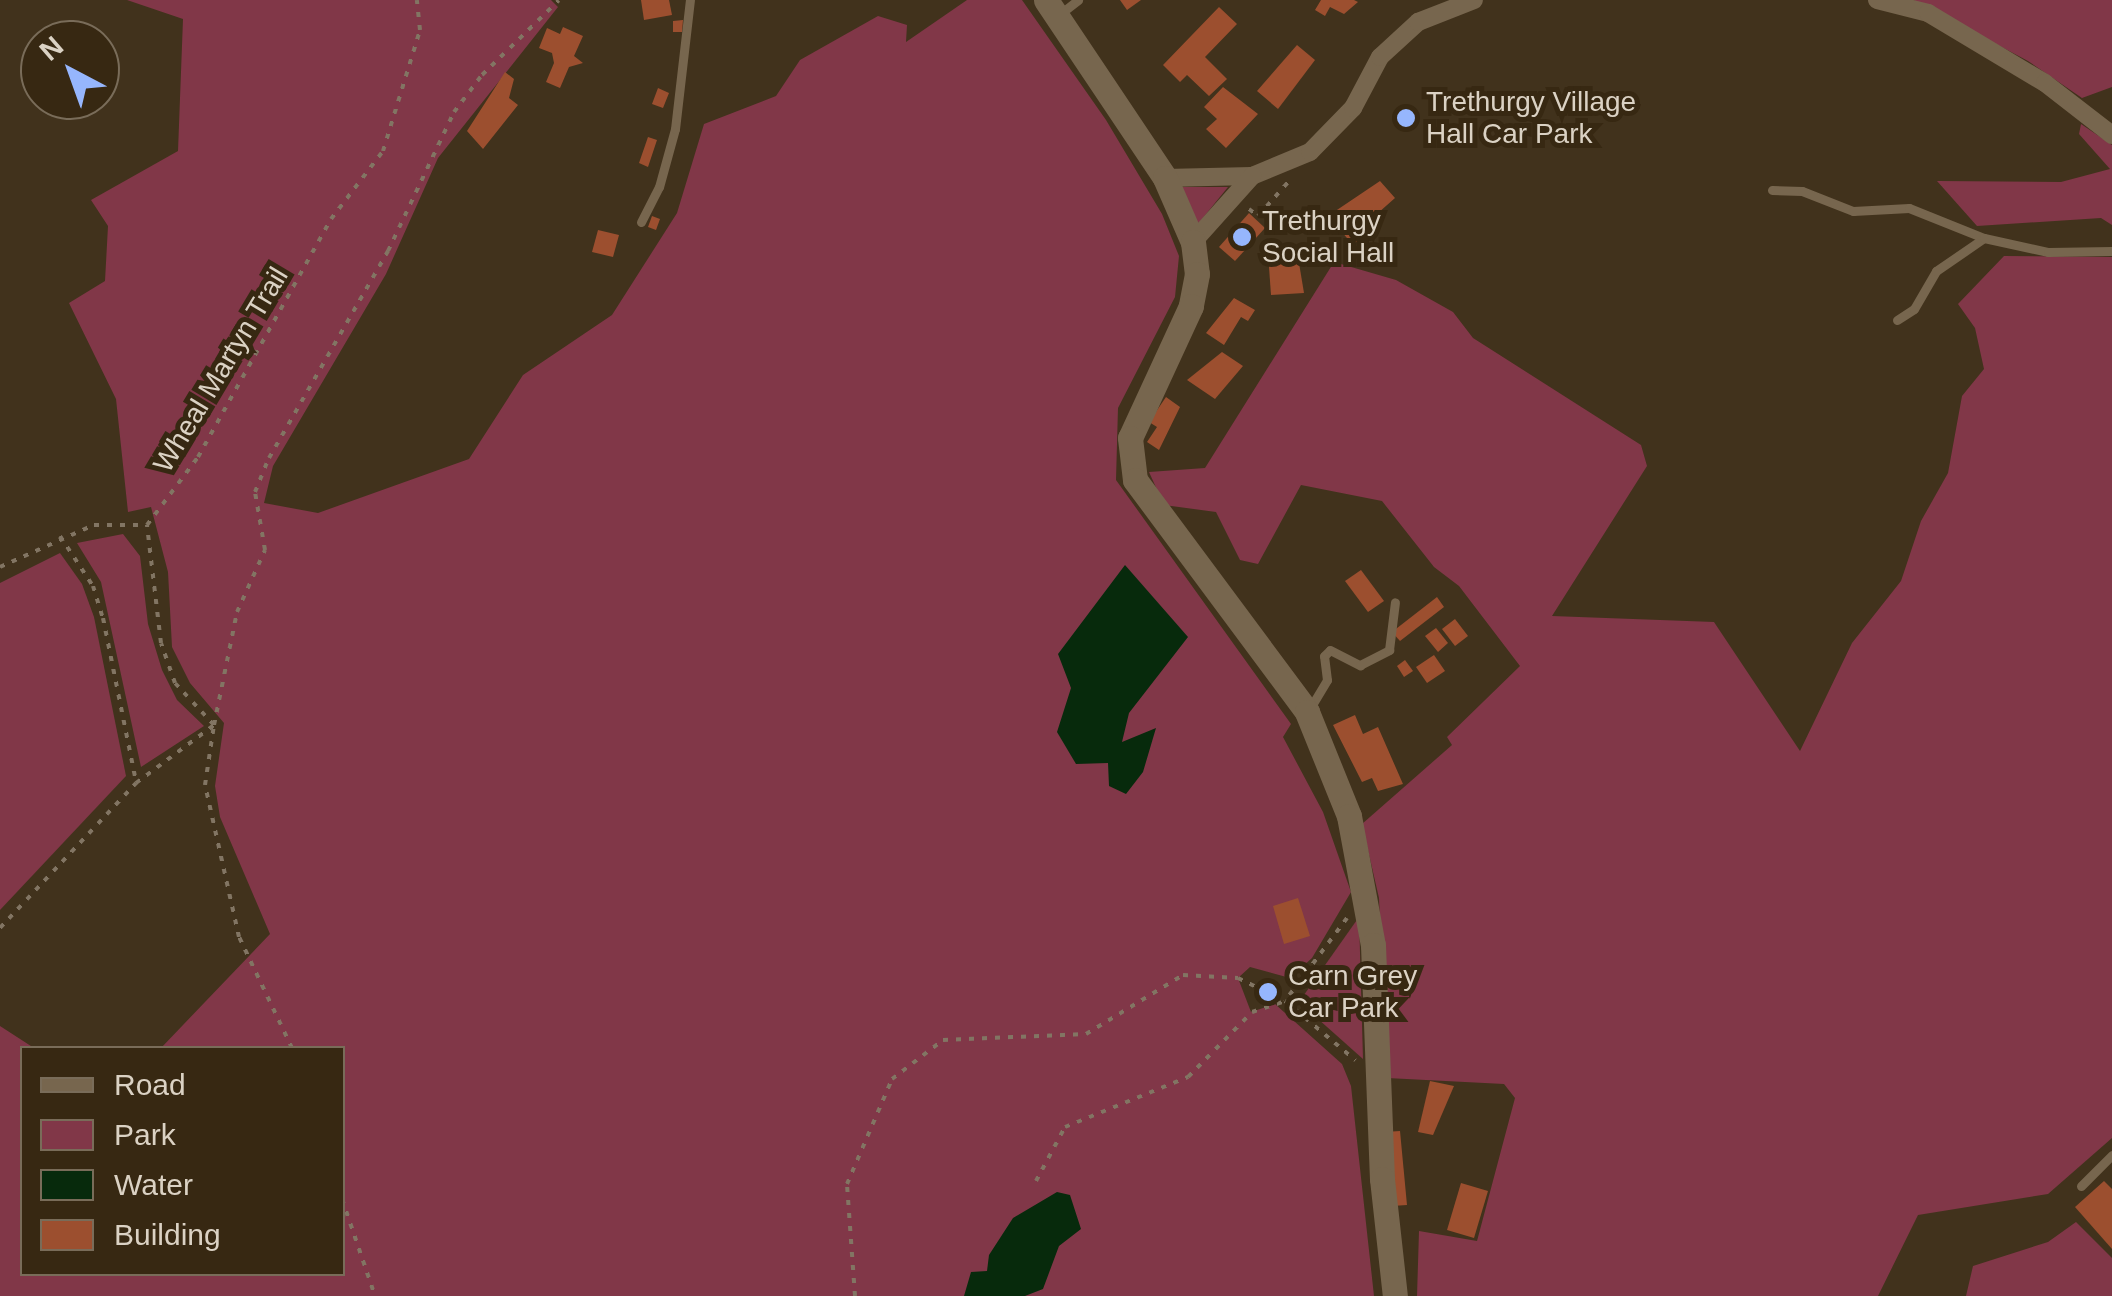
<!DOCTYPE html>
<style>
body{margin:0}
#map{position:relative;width:2112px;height:1296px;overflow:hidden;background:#41321c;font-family:Helvetica,sans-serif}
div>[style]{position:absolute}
.green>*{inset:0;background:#813748}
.water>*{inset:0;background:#072a0c}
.building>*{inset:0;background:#9c4f2f}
.path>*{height:4px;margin-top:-2px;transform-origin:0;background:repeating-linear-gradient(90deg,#827563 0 5px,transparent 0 13px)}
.lane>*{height:9px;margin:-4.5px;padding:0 4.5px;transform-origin:4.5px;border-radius:4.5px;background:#77664e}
.street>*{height:18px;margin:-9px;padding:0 9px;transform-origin:9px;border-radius:9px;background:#77664e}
.secondary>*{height:25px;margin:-12.5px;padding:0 12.5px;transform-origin:12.5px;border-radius:12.5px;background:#77664e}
.dots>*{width:28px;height:28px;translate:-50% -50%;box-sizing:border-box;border:5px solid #372812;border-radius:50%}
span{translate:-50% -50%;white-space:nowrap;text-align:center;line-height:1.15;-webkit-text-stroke:10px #372812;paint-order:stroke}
.poi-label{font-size:28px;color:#dbd2c4}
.left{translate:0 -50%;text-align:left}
.street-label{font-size:28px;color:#dbd2c4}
.legend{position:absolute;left:20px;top:1046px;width:325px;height:230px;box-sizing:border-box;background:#372812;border:2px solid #796c59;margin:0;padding:12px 18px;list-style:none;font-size:30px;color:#dbd2c4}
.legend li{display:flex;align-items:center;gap:20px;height:50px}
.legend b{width:50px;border:2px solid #796c59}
.north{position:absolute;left:20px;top:20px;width:100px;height:100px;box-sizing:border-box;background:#372812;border:2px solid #796c59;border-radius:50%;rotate:319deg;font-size:28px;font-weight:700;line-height:40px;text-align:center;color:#dbd2c4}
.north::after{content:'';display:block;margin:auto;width:35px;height:45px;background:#96b6fd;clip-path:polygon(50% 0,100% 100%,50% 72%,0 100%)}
</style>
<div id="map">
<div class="green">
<div style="clip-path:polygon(127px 0,551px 0,558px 7px,438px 158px,386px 274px,273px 466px,264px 503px,318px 513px,469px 459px,523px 375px,612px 315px,677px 213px,704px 124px,776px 96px,800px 60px,878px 16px,907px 25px,906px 42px,967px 0,1022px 0,1106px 120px,1162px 214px,1179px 256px,1175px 297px,1118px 408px,1116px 480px,1291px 724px,1283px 737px,1323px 812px,1351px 892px,1312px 958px,1290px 978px,1250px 967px,1238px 978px,1251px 1012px,1275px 1004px,1342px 1064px,1351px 1086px,1374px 1296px,0 1296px,0 1026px,34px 1048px,22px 1048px,22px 1274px,342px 1274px,342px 1048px,161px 1048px,270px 934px,220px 817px,215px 786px,224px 723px,190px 683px,172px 647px,168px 572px,151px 507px,128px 512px,116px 399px,69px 303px,105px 281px,108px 226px,91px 200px,178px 151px,183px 19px)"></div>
<div style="clip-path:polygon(1913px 0,2112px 0,2112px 87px,2082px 98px,2028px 61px)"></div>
<div style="clip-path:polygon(2081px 124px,2112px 145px,2112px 225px,2101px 218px,1977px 226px,1937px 181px,2061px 182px,2110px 169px,2079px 134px)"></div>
<div style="clip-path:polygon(1180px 187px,1228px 187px,1198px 224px)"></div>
<div style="clip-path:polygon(2004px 256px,2112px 257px,2112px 1138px,2048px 1194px,1918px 1215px,1878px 1296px,1417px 1296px,1419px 1231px,1477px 1241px,1515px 1098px,1504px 1084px,1387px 1078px,1379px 898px,1362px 824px,1452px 745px,1447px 737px,1520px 666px,1459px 586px,1434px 567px,1382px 501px,1301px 485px,1258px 564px,1240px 560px,1216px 512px,1164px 505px,1149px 472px,1205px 468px,1334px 262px,1396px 280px,1453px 312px,1473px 338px,1641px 445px,1647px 466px,1552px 616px,1714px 622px,1800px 751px,1852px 643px,1901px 581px,1921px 521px,1948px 473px,1962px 396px,1984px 369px,1975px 328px,1958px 304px)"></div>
<div style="clip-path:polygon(123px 534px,140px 556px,148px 624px,162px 670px,177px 700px,204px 726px,141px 767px,101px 582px,77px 543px)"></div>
<div style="clip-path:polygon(60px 553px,82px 584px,94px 617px,126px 776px,0 910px,0 583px)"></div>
<div style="clip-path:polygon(1359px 917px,1363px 1059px,1299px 1002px)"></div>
<div style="clip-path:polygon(2076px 1222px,2112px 1258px,2112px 1296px,1966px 1296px,1973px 1266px,2048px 1242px)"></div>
</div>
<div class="water">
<div style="clip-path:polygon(1125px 565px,1188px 637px,1129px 713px,1122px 742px,1156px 728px,1143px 772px,1126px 794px,1109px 786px,1108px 763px,1076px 764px,1057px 732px,1071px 688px,1058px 654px)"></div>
<div style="clip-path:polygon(1057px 1192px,1070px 1195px,1081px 1229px,1059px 1246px,1043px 1289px,1025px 1296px,964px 1296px,971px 1272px,987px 1271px,989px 1255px,1013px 1218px)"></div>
</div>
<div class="building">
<div style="clip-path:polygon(641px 0,669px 0,672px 15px,644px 20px)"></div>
<div style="clip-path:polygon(1120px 0,1141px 0,1127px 10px)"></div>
<div style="clip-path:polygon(1321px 0,1354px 0,1358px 2px,1344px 14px,1330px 7px,1325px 16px,1315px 10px)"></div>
<div style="clip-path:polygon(1219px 7px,1237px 24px,1205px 57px,1227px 79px,1209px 96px,1187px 75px,1180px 82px,1163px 65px)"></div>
<div style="clip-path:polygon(683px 20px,682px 32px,673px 32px,673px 21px)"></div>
<div style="clip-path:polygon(563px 27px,583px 36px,574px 56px,583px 63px,569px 67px,560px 88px,546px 82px,554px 63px,552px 53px,539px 48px,547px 28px,560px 34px)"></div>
<div style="clip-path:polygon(1297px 45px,1315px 60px,1278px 109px,1257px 91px)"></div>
<div style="clip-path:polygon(505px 72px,514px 79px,509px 98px,518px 105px,483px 149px,467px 131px)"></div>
<div style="clip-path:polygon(1223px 87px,1258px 114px,1226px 148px,1206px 129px,1217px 119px,1204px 107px)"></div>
<div style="clip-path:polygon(658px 88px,669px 93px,663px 108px,652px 104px)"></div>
<div style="clip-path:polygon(648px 137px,657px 140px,648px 167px,639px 163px)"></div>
<div style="clip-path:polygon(1380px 181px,1395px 198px,1360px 229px,1365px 235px,1353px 245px,1328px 216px)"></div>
<div style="clip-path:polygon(1249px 213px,1265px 228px,1235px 261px,1219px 247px)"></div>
<div style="clip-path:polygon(652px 216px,660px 219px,656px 230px,648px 227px)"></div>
<div style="clip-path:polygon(598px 230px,619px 235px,613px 257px,592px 252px)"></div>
<div style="clip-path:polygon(1297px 251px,1304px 293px,1271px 295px,1268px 253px)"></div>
<div style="clip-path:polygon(1234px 298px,1255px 310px,1248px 321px,1241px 317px,1224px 345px,1206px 333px)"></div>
<div style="clip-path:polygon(1222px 352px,1243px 366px,1215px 399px,1187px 380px)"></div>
<div style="clip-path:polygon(1166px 397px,1180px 407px,1159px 450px,1147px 442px,1157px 427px,1149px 422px)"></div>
<div style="clip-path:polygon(1361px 570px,1384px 601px,1368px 612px,1345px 581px)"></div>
<div style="clip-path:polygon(1437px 597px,1444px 607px,1400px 641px,1392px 632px)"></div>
<div style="clip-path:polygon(1455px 619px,1468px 636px,1455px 646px,1442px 629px)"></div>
<div style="clip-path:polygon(1436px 628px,1448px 643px,1438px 652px,1425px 636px)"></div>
<div style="clip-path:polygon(1434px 655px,1445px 671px,1427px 683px,1416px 667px)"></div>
<div style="clip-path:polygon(1405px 660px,1413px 671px,1404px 677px,1397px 666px)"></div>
<div style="clip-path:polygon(1355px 715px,1363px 734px,1378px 727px,1403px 784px,1378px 791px,1372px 778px,1362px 782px,1333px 725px)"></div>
<div style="clip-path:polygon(1298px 898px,1310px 936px,1284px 944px,1273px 906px)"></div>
<div style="clip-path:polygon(1430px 1081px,1454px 1086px,1433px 1135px,1418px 1132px)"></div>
<div style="clip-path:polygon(1400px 1131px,1407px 1205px,1392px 1206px,1385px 1132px)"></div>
<div style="clip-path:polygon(2104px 1181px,2112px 1189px,2112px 1249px,2075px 1207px)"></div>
<div style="clip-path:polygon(1461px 1183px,1488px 1191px,1474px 1238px,1447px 1230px)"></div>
</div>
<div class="path">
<div style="left:1249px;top:209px;width:11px;rotate:38deg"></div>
<div style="left:1258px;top:216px;width:48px;rotate:-48.4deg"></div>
<div style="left:60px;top:536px;width:60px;rotate:56.6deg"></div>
<div style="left:93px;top:586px;width:34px;rotate:73deg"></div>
<div style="left:103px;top:618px;width:166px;rotate:78.6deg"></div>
<div style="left:0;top:567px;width:103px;rotate:-24.1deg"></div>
<div style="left:94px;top:525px;width:52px"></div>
<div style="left:1347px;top:918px;width:104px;rotate:126.8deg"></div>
<div style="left:1285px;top:1001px;width:92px;rotate:40.1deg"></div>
<div style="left:0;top:928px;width:199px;rotate:-46.8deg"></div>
<div style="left:136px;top:783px;width:97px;rotate:-36.6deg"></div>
<div style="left:214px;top:725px;width:115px;rotate:-78.5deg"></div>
<div style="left:237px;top:612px;width:68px;rotate:-65.7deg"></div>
<div style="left:265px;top:550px;width:59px;rotate:-99.8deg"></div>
<div style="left:255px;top:492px;width:37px;rotate:-68deg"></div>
<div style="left:269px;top:458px;width:239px;rotate:-60.1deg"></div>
<div style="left:388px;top:251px;width:154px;rotate:-64.6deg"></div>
<div style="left:454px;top:112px;width:46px;rotate:-52.9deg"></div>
<div style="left:482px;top:75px;width:107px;rotate:-44.2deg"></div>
<div style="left:292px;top:1048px;width:123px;rotate:-115.5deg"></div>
<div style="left:239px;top:937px;width:156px;rotate:-102.6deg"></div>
<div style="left:205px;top:785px;width:61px;rotate:-81.5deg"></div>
<div style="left:214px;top:725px;width:57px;rotate:-132.9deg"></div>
<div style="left:175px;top:683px;width:42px;rotate:-109.3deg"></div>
<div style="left:161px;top:643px;width:119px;rotate:-96.8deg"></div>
<div style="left:147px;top:525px;width:85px;rotate:-53.1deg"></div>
<div style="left:198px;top:457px;width:273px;rotate:-60.8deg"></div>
<div style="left:331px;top:219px;width:86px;rotate:-52.6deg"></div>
<div style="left:383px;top:151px;width:127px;rotate:-73deg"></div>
<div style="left:420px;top:30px;width:30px;rotate:-96deg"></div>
<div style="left:1036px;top:1181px;width:61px;rotate:-61.8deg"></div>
<div style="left:1065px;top:1127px;width:133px;rotate:-22.1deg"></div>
<div style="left:1188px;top:1077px;width:91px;rotate:-45.4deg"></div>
<div style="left:1252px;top:1012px;width:35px;rotate:-18deg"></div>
<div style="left:342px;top:1199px;width:102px;rotate:71.2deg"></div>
<div style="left:855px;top:1296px;width:112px;rotate:-94.1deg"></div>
<div style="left:847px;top:1184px;width:114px;rotate:-66.8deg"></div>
<div style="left:892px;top:1079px;width:64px;rotate:-37.4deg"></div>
<div style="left:943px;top:1040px;width:143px;rotate:-2.4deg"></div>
<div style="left:1086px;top:1034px;width:114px;rotate:-31.3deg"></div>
<div style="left:1183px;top:975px;width:55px;rotate:3.1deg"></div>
<div style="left:1238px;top:978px;width:52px;rotate:26.1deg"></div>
</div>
<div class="lane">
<div style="left:1060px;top:14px;width:23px;rotate:-38deg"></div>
<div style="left:1772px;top:190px;width:30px;rotate:2deg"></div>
<div style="left:1802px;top:191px;width:55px;rotate:21.4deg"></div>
<div style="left:1853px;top:211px;width:56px;rotate:-3.1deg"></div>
<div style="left:1909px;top:208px;width:81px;rotate:21.8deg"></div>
<div style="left:641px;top:222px;width:39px;rotate:-63deg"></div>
<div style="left:659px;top:187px;width:60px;rotate:-74.6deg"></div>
<div style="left:675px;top:129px;width:130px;rotate:-83.4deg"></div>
<div style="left:1897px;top:320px;width:20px;rotate:-33deg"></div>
<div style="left:1914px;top:309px;width:44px;rotate:-59.9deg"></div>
<div style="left:1936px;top:271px;width:58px;rotate:-34.5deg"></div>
<div style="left:1984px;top:238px;width:66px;rotate:12.3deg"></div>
<div style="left:2048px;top:252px;width:64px;rotate:-0.9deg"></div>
<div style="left:1309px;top:710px;width:35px;rotate:-59deg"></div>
<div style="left:1327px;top:680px;width:24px;rotate:-97deg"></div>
<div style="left:1324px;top:656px;width:8px;rotate:-45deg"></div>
<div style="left:1330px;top:650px;width:34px;rotate:27deg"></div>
<div style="left:1360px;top:665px;width:33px;rotate:-27deg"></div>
<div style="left:1389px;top:650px;width:48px;rotate:-82.9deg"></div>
<div style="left:2081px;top:1186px;width:44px;rotate:-45deg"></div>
</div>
<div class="street">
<div style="left:1877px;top:0;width:53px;rotate:14.3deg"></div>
<div style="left:1928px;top:13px;width:136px;rotate:30.9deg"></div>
<div style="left:2045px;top:83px;width:85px;rotate:37.8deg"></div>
<div style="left:1165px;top:178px;width:87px;rotate:-1.3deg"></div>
<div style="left:1252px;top:176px;width:63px;rotate:-22.5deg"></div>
<div style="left:1310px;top:152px;width:62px;rotate:-45.7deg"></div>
<div style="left:1353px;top:108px;width:58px;rotate:-62.1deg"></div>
<div style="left:1380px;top:57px;width:52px;rotate:-42.6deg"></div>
<div style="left:1418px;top:22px;width:60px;rotate:-21.4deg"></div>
<div style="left:1193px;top:242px;width:89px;rotate:-48.2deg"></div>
</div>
<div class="secondary">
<div style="left:1046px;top:0;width:214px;rotate:56.2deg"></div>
<div style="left:1165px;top:178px;width:70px;rotate:66.4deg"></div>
<div style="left:1193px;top:242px;width:32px;rotate:83deg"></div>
<div style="left:1197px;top:274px;width:33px;rotate:101deg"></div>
<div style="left:1191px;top:306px;width:145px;rotate:114.8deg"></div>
<div style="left:1130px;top:438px;width:42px;rotate:83.2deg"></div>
<div style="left:1135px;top:480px;width:289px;rotate:53.4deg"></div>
<div style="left:1307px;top:712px;width:112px;rotate:68deg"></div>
<div style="left:1349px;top:816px;width:131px;rotate:79.5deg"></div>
<div style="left:1373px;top:945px;width:234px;rotate:87.8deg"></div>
<div style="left:1382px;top:1179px;width:118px;rotate:83.7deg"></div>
</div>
<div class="dots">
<div style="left:1406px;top:118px;background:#96b6fd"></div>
<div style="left:1242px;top:237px;background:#96b6fd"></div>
<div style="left:1268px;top:992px;background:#96b6fd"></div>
</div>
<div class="poi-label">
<span class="left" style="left:1426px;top:118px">Trethurgy Village<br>Hall Car Park</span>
<span class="left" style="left:1262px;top:237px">Trethurgy<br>Social Hall</span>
<span class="left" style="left:1288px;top:992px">Carn Grey<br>Car Park</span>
</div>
<div class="street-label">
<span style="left:221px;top:370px;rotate:-59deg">Wheal Martyn Trail</span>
</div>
<ul class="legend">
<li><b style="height:12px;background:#77664e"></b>Road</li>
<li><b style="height:28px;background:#813748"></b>Park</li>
<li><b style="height:28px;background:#072a0c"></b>Water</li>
<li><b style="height:28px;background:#9c4f2f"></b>Building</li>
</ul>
<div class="north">N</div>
</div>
